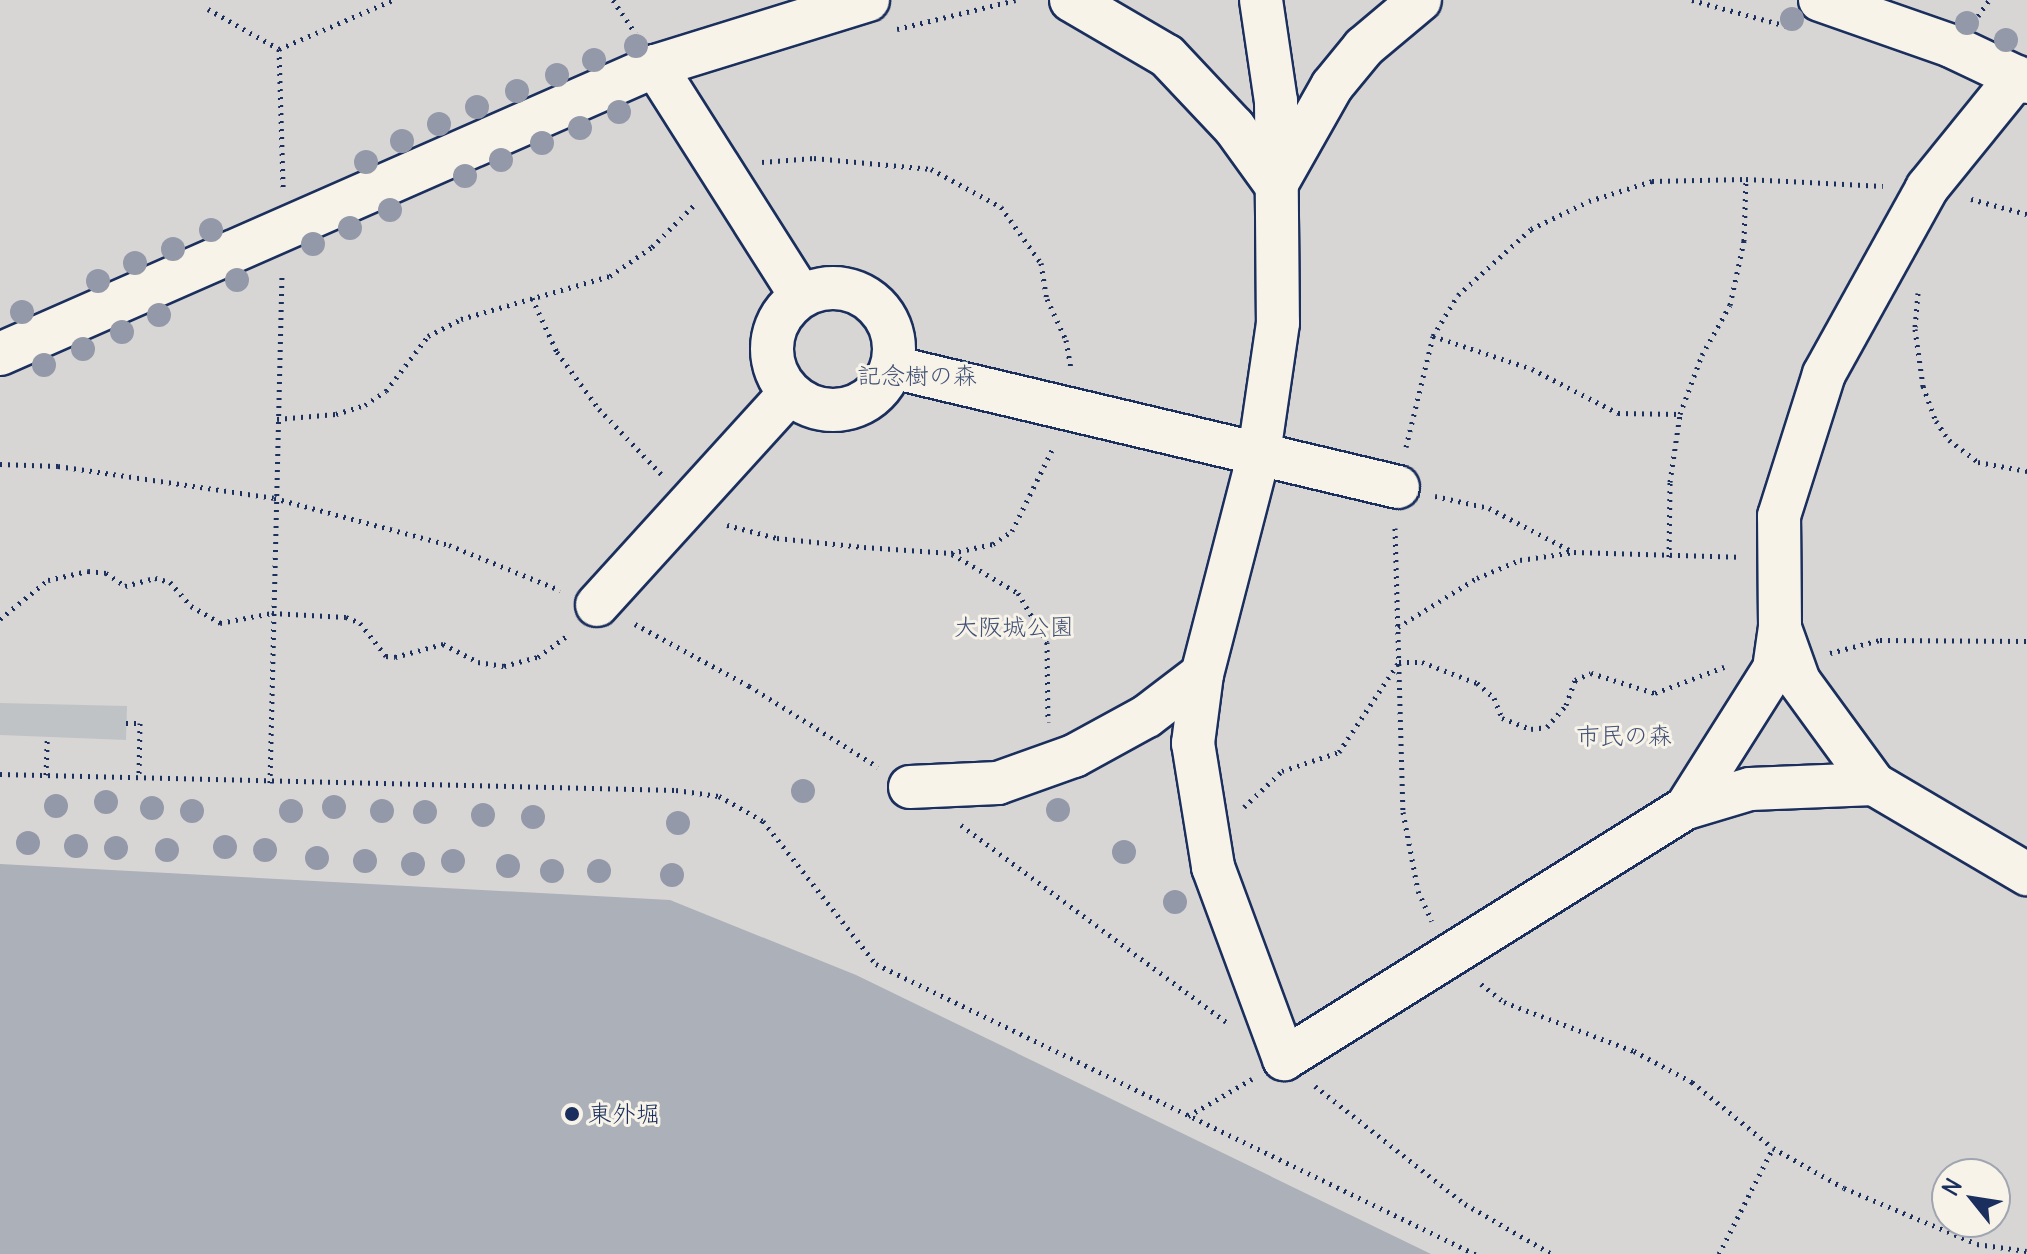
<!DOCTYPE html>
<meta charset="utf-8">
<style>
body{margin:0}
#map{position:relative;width:2027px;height:1254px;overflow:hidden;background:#f7f3e8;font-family:Delius,"Klee One",sans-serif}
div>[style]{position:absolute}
.green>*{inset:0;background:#d7d6d4}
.water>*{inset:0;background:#acb0b9}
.building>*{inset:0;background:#c0c3c5}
.path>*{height:5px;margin-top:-2.5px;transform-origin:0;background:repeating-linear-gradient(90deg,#1b2f5e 0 2px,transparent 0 8px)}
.roads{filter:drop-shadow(2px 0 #1b2f5e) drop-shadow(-2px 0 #1b2f5e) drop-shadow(0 2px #1b2f5e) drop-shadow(0 -2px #1b2f5e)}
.minor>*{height:42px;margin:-21px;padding:0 21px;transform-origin:21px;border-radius:21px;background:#f7f3e8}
.minor>.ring{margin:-21px;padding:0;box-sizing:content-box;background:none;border:42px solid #f7f3e8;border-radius:50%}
.trees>*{width:24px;height:24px;margin:-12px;border-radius:50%;background:#9399a9}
.dots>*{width:22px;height:22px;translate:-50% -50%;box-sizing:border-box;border:4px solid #f7f3e8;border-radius:50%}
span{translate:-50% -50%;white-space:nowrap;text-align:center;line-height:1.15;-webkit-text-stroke:6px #f7f3e8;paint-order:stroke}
.park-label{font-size:24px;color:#415076}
.poi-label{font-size:24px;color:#1b2f5e}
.left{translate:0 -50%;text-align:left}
.north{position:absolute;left:1931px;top:1158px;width:80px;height:80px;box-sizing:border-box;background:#f7f3e8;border:2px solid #9fa5b1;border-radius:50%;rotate:300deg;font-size:22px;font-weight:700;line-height:32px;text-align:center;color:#1b2f5e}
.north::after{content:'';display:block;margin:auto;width:28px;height:36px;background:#1b2f5e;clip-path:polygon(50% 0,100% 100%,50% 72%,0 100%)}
</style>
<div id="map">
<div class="green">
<div style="clip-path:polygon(evenodd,0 0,2027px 0,2027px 1254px,0 1254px,0 0,1947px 1174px,1995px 1174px,1995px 1222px,1947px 1222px,1947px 1174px)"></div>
</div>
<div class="water">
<div style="clip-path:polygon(0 864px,670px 900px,856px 975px,1431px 1254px,0 1254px)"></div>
</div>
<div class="building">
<div style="clip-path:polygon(0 703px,127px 706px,126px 740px,0 735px)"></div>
</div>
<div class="path">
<div style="left:613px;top:0;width:40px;rotate:56deg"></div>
<div style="left:1692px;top:0;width:98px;rotate:15.3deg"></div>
<div style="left:208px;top:9px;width:81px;rotate:29.4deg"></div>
<div style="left:279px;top:49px;width:138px;rotate:88.3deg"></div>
<div style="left:1978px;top:16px;width:19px;rotate:-55deg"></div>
<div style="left:897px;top:29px;width:122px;rotate:-13.7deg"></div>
<div style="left:279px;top:49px;width:124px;rotate:-23.3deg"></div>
<div style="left:762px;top:162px;width:52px;rotate:-4.4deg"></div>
<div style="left:814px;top:158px;width:118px;rotate:5.4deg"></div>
<div style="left:931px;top:169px;width:80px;rotate:28.5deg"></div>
<div style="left:1001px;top:207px;width:69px;rotate:54.5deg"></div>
<div style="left:1041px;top:263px;width:36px;rotate:81deg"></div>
<div style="left:1047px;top:299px;width:45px;rotate:65.1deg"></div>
<div style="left:1066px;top:340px;width:28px;rotate:80deg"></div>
<div style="left:1971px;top:199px;width:58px;rotate:15deg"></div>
<div style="left:1918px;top:293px;width:36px;rotate:95deg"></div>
<div style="left:1915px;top:329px;width:58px;rotate:82deg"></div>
<div style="left:1923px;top:386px;width:37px;rotate:70deg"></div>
<div style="left:1936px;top:421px;width:23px;rotate:56deg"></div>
<div style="left:1949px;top:440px;width:36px;rotate:37deg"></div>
<div style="left:1978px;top:462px;width:50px;rotate:10.4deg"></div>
<div style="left:532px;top:298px;width:60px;rotate:65.2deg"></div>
<div style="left:557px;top:352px;width:71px;rotate:53.6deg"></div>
<div style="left:599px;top:409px;width:91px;rotate:46.3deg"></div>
<div style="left:1433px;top:336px;width:104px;rotate:18.4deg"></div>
<div style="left:1532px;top:369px;width:97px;rotate:27.1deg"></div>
<div style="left:1618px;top:413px;width:62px;rotate:0.9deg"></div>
<div style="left:277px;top:419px;width:59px;rotate:-4.8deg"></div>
<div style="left:336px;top:414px;width:30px;rotate:-17deg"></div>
<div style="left:365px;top:405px;width:25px;rotate:-34deg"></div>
<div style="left:386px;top:391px;width:69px;rotate:-52.6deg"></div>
<div style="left:428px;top:336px;width:37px;rotate:-27deg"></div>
<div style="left:461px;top:319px;width:155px;rotate:-16.1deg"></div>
<div style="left:610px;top:276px;width:51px;rotate:-34.6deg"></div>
<div style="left:652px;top:247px;width:62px;rotate:-45deg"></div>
<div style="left:1406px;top:447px;width:114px;rotate:-76.3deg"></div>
<div style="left:1433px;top:336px;width:48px;rotate:-58.6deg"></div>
<div style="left:1458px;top:295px;width:98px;rotate:-42.1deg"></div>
<div style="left:1531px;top:229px;width:64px;rotate:-25.8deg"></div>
<div style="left:1589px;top:201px;width:66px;rotate:-17.6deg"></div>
<div style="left:1652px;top:181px;width:94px;rotate:-1.2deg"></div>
<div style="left:1746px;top:179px;width:137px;rotate:2.9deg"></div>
<div style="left:0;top:464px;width:58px;rotate:2deg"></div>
<div style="left:58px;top:466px;width:218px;rotate:8.4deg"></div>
<div style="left:274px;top:498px;width:181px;rotate:15deg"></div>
<div style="left:449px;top:545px;width:120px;rotate:22.1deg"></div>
<div style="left:1435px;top:496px;width:55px;rotate:12.5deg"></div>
<div style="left:1489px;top:508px;width:95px;rotate:27.6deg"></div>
<div style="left:727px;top:525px;width:52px;rotate:14.6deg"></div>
<div style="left:777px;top:538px;width:87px;rotate:5.9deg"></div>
<div style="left:864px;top:547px;width:87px;rotate:3.9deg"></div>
<div style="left:951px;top:553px;width:43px;rotate:-12.1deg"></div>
<div style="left:993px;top:544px;width:23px;rotate:-34deg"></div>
<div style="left:1012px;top:531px;width:93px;rotate:-63.7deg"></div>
<div style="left:1395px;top:528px;width:284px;rotate:88.4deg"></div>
<div style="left:1403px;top:812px;width:80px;rotate:79.2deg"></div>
<div style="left:1418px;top:891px;width:33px;rotate:65deg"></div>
<div style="left:952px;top:554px;width:77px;rotate:30.6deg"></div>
<div style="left:1018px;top:593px;width:57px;rotate:59.4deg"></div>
<div style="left:1047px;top:642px;width:80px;rotate:89.3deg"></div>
<div style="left:1669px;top:557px;width:75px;rotate:-89.2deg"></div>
<div style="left:1670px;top:482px;width:69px;rotate:-81.6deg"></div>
<div style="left:1680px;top:414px;width:63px;rotate:-69.6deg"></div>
<div style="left:1702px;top:355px;width:57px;rotate:-60.8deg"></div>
<div style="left:1730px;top:305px;width:66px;rotate:-77.7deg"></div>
<div style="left:1744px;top:241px;width:62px;rotate:-88.2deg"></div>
<div style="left:0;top:619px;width:62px;rotate:-39.1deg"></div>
<div style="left:48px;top:580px;width:41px;rotate:-12.7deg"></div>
<div style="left:88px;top:571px;width:18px;rotate:6deg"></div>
<div style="left:106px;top:573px;width:23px;rotate:34deg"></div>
<div style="left:125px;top:586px;width:31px;rotate:-15deg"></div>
<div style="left:155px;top:578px;width:16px;rotate:15deg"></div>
<div style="left:170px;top:582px;width:32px;rotate:49deg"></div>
<div style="left:191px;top:606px;width:34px;rotate:30deg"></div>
<div style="left:220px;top:623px;width:53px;rotate:-10.9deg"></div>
<div style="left:272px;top:613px;width:74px;rotate:3.1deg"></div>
<div style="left:346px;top:617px;width:15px;rotate:23deg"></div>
<div style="left:360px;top:623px;width:42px;rotate:51.8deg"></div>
<div style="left:386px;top:656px;width:9px;rotate:6deg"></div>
<div style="left:395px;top:657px;width:50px;rotate:-15.2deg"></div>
<div style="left:443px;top:644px;width:39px;rotate:27deg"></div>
<div style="left:478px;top:662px;width:26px;rotate:9deg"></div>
<div style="left:504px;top:666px;width:35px;rotate:-15deg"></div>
<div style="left:538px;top:657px;width:39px;rotate:-36deg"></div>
<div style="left:635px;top:624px;width:130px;rotate:28.5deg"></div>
<div style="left:749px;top:686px;width:152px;rotate:32.1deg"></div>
<div style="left:1398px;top:627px;width:93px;rotate:-31.8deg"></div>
<div style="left:1477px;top:578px;width:47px;rotate:-22.7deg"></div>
<div style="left:1520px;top:560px;width:55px;rotate:-8.4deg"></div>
<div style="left:1574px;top:552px;width:164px;rotate:1.7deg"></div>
<div style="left:1830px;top:653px;width:52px;rotate:-14.6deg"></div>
<div style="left:1880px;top:640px;width:147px;rotate:0.4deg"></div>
<div style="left:126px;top:723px;width:14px"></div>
<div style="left:140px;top:723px;width:53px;rotate:91.1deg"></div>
<div style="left:0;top:774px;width:676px;rotate:1.36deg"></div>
<div style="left:676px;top:790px;width:43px;rotate:7.9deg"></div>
<div style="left:719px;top:796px;width:51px;rotate:29.6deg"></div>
<div style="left:763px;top:821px;width:182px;rotate:51.7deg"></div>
<div style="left:876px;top:964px;width:666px;rotate:25.83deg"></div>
<div style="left:46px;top:775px;width:38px;rotate:-88deg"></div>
<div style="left:270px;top:783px;width:510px;rotate:-88.65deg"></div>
<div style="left:1244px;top:807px;width:52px;rotate:-43.5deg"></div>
<div style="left:1282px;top:771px;width:60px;rotate:-18.4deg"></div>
<div style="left:1339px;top:752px;width:108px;rotate:-56.3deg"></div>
<div style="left:1399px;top:662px;width:23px"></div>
<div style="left:1422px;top:662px;width:59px;rotate:20.9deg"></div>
<div style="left:1477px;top:683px;width:23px;rotate:41deg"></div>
<div style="left:1494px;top:698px;width:22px;rotate:68deg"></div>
<div style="left:1502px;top:718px;width:31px;rotate:21deg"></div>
<div style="left:1531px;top:729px;width:16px;rotate:-7deg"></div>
<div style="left:1547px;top:727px;width:29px;rotate:-49deg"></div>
<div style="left:1566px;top:705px;width:27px;rotate:-70deg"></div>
<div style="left:1575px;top:680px;width:17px;rotate:-24deg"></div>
<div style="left:1591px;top:673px;width:67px;rotate:17.4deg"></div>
<div style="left:1655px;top:693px;width:74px;rotate:-20.6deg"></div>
<div style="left:961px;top:825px;width:330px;rotate:36.6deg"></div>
<div style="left:1481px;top:984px;width:29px;rotate:38deg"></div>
<div style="left:1504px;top:1002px;width:139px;rotate:20.7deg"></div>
<div style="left:1634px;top:1051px;width:66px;rotate:28.1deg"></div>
<div style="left:1692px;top:1082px;width:104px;rotate:39.2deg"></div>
<div style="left:1773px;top:1148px;width:81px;rotate:29.4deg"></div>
<div style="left:1844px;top:1188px;width:144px;rotate:22.8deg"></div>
<div style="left:1977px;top:1244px;width:50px;rotate:8deg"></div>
<div style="left:1315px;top:1086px;width:191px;rotate:38.2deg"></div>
<div style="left:1465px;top:1204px;width:100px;rotate:29.9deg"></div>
<div style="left:1188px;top:1116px;width:74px;rotate:-30deg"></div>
<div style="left:1719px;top:1254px;width:119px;rotate:-63deg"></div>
</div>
<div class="roads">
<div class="minor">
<div style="left:1071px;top:0;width:111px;rotate:30.3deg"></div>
<div style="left:1167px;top:56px;width:98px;rotate:46.7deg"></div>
<div style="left:1234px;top:127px;width:72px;rotate:54.1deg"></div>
<div style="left:1276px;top:185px;width:114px;rotate:-60.5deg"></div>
<div style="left:1332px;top:86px;width:50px;rotate:-50.6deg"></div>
<div style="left:1364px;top:47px;width:73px;rotate:-40deg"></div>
<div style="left:1261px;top:0;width:102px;rotate:81.6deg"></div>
<div style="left:1276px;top:101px;width:222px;rotate:89.5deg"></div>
<div style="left:1278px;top:323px;width:132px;rotate:98.3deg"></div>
<div style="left:1259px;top:454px;width:227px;rotate:104.5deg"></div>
<div style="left:1202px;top:674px;width:70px;rotate:97.4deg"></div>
<div style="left:1193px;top:743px;width:126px;rotate:80.8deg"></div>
<div style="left:1213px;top:867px;width:205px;rotate:69.7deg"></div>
<div style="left:1284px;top:1059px;width:474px;rotate:-32deg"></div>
<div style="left:1686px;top:808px;width:67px;rotate:-16.5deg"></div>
<div style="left:1750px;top:789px;width:124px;rotate:-2.3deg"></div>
<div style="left:1820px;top:0;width:139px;rotate:19.3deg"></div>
<div style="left:1951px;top:46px;width:84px;rotate:25.3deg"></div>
<div style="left:655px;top:66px;width:272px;rotate:57.6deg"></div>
<div class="ring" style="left:772px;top:288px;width:80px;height:80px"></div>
<div style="left:0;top:354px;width:716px;rotate:-23.73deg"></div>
<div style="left:655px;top:66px;width:223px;rotate:-17.2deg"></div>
<div style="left:892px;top:367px;width:520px;rotate:13.34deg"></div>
<div style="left:597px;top:605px;width:285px;rotate:-47.7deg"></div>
<div style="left:1780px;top:628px;width:56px;rotate:70.3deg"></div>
<div style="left:1799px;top:681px;width:127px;rotate:53.9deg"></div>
<div style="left:1874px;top:784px;width:178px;rotate:30.5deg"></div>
<div style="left:910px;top:787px;width:88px;rotate:-2.6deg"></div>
<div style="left:998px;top:783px;width:81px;rotate:-19.6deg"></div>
<div style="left:1074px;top:756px;width:83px;rotate:-28.7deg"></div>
<div style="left:1147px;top:716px;width:69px;rotate:-37.4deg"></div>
<div style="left:1686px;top:808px;width:165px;rotate:-57.7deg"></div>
<div style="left:1774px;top:669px;width:42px;rotate:-81.9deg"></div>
<div style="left:1780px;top:627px;width:111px;rotate:-90.5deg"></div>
<div style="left:1779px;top:516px;width:149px;rotate:-72.4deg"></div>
<div style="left:1824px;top:374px;width:213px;rotate:-61deg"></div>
<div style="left:1927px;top:188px;width:143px;rotate:-51deg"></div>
</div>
</div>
<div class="trees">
<div style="left:1792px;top:19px"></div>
<div style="left:1967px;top:23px"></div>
<div style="left:2006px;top:40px"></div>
<div style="left:636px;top:46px"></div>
<div style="left:594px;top:60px"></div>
<div style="left:557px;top:75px"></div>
<div style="left:517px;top:91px"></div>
<div style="left:477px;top:107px"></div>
<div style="left:619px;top:112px"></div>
<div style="left:439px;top:124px"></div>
<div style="left:580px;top:128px"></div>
<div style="left:402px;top:141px"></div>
<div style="left:542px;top:143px"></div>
<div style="left:501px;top:160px"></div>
<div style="left:366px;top:162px"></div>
<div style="left:465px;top:176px"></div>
<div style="left:390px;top:210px"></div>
<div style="left:350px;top:228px"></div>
<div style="left:211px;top:230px"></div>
<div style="left:313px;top:244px"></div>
<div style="left:173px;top:249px"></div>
<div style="left:135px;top:263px"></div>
<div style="left:237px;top:280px"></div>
<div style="left:98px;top:281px"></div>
<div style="left:22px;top:312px"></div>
<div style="left:159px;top:315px"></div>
<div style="left:122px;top:332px"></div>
<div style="left:83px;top:349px"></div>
<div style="left:44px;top:365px"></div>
<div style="left:803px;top:791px"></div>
<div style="left:106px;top:802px"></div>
<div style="left:56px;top:806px"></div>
<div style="left:334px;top:807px"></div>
<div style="left:152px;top:808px"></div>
<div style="left:1058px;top:810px"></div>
<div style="left:192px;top:811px"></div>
<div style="left:291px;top:811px"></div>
<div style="left:382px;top:811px"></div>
<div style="left:425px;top:812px"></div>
<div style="left:483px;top:815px"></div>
<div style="left:533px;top:817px"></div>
<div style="left:678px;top:823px"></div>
<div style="left:28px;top:843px"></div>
<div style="left:76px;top:846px"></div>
<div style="left:225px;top:847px"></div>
<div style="left:116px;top:848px"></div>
<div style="left:167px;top:850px"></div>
<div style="left:265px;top:850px"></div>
<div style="left:1124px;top:852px"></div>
<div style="left:317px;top:858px"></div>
<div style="left:365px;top:861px"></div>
<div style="left:453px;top:861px"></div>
<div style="left:413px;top:864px"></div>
<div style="left:508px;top:866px"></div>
<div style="left:552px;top:871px"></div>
<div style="left:599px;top:871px"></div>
<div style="left:672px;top:875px"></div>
<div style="left:1175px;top:902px"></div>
</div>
<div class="dots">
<div style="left:572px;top:1114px;background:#1b2f5e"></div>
</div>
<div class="park-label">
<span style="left:917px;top:376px">記念樹の森</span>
<span style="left:1014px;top:627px">大阪城公園</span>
<span style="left:1624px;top:736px">市民の森</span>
</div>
<div class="poi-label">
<span class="left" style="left:588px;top:1114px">東外堀</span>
</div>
<div class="north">N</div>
</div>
